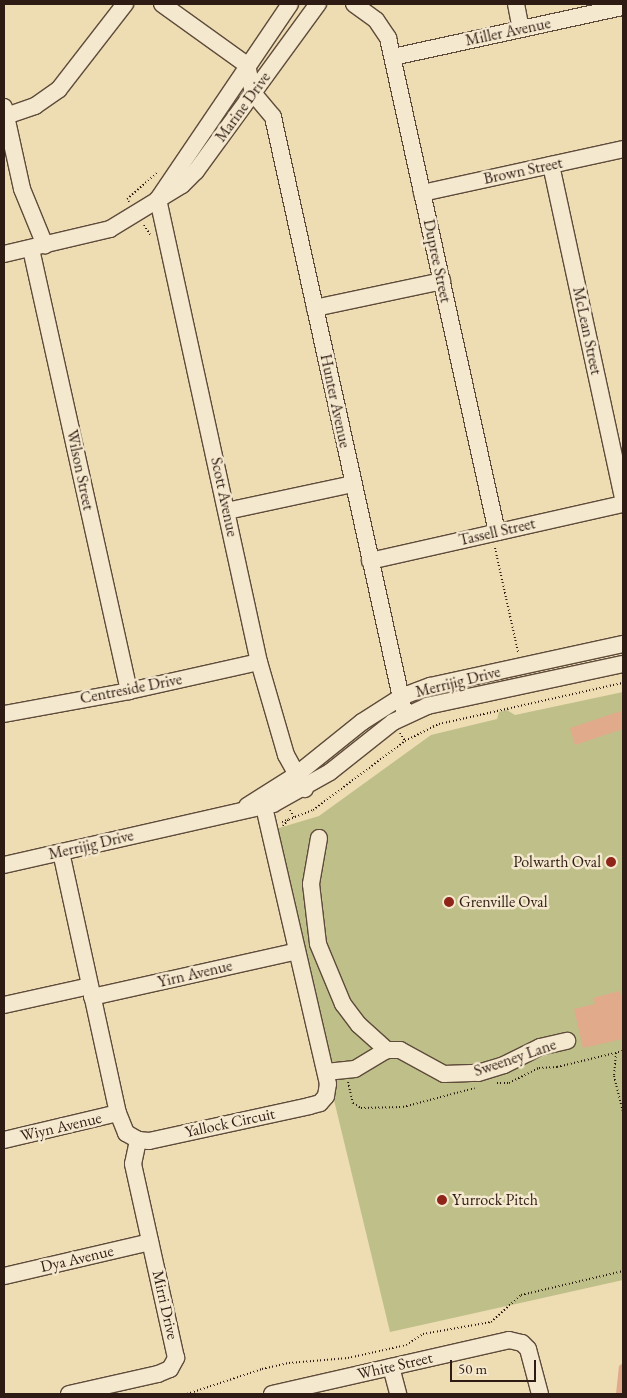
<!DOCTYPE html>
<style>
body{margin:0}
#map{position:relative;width:627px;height:1398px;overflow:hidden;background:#eedcb3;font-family:"EB Garamond",serif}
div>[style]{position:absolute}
.green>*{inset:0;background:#bfbf89}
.building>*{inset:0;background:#e0aa8b}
.path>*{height:2px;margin-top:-1px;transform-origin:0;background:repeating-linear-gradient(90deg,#2e1b13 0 1px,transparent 0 3.5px)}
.roads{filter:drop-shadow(1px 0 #5e4b3b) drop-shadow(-1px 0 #5e4b3b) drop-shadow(0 1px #5e4b3b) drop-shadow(0 -1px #5e4b3b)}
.minor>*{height:16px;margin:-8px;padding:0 8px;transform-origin:8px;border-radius:8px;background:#f4e8ce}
.dots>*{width:14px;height:14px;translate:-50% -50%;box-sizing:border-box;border:2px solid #f4e8ce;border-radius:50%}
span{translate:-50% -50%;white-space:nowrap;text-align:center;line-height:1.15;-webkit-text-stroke:5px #f4e8ce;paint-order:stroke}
.street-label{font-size:16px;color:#2e1b13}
.poi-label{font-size:16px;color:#2e1b13}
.right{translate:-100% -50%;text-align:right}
.left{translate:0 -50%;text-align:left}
.frame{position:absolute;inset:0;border:5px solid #2e1b13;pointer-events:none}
.scale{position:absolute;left:450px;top:1360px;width:86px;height:22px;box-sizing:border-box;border:2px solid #2e1b13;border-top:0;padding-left:6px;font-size:15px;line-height:18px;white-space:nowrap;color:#2e1b13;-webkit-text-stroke:4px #f4e8ce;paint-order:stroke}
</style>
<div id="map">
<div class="green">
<div style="clip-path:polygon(623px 692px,623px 1280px,390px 1332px,269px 831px,319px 816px,431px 735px,497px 719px,499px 712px,507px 710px,515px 715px)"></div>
</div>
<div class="building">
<div style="clip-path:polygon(621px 711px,623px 729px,575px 745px,570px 728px)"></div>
<div style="clip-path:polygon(619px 991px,623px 998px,623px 1039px,583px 1048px,574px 1009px,595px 1004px,593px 998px)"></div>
<div style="clip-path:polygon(623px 1363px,623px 1394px,616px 1394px,619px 1366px)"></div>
</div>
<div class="path">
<div style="left:129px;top:202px;width:4px;rotate:-124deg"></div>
<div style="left:127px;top:199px;width:41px;rotate:-41.1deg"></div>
<div style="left:144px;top:225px;width:13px;rotate:58deg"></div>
<div style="left:495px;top:548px;width:107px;rotate:77.5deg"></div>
<div style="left:400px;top:733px;width:9px;rotate:58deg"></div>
<div style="left:290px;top:810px;width:9px;rotate:63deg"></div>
<div style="left:282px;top:822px;width:33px;rotate:-21deg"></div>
<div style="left:313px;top:810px;width:115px;rotate:-36.9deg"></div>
<div style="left:405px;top:741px;width:38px;rotate:-27deg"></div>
<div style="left:439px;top:724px;width:189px;rotate:-12.6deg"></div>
<div style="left:283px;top:826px;width:8px;rotate:-50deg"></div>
<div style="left:616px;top:1053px;width:23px;rotate:95deg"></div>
<div style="left:614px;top:1076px;width:38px;rotate:76deg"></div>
<div style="left:348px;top:1082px;width:22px;rotate:77deg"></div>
<div style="left:353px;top:1103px;width:9px;rotate:32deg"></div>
<div style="left:361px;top:1108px;width:42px;rotate:-1.4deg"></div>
<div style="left:403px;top:1107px;width:74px;rotate:-14.8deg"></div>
<div style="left:497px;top:1083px;width:12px"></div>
<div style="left:509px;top:1083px;width:34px;rotate:-27deg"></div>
<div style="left:539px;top:1068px;width:18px;rotate:-3deg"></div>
<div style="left:557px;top:1067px;width:68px;rotate:-13.6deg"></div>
<div style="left:187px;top:1394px;width:79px;rotate:-18.4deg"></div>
<div style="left:262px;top:1369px;width:28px;rotate:-13deg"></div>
<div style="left:289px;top:1363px;width:59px;rotate:-4.8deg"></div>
<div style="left:348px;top:1358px;width:59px;rotate:-12.6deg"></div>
<div style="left:406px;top:1345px;width:20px;rotate:-33deg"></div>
<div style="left:423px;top:1334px;width:69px;rotate:-10deg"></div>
<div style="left:491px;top:1322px;width:40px;rotate:-42deg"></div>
<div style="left:521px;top:1295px;width:105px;rotate:-13.2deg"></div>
</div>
<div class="roads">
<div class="minor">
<div style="left:162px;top:4px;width:105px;rotate:35.7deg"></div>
<div style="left:247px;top:65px;width:29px;rotate:78deg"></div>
<div style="left:253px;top:93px;width:31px;rotate:50deg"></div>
<div style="left:273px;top:117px;width:613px;rotate:77.57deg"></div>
<div style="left:354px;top:4px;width:27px;rotate:36deg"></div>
<div style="left:376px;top:20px;width:22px;rotate:56deg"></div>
<div style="left:388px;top:38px;width:506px;rotate:77.56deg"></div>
<div style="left:516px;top:4px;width:25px;rotate:79deg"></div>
<div style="left:393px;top:57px;width:235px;rotate:-12.3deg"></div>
<div style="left:4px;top:107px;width:84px;rotate:77.6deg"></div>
<div style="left:22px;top:189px;width:61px;rotate:67.7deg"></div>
<div style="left:6px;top:116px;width:31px;rotate:-19deg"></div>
<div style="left:35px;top:106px;width:29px;rotate:-35deg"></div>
<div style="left:59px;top:89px;width:108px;rotate:-52.2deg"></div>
<div style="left:551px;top:165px;width:340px;rotate:77.8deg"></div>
<div style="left:422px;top:193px;width:206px;rotate:-12.3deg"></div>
<div style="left:158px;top:199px;width:474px;rotate:77.7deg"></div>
<div style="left:259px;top:662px;width:97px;rotate:73.8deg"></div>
<div style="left:286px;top:755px;width:39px;rotate:61deg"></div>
<div style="left:158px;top:199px;width:235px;rotate:-55.9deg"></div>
<div style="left:31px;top:249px;width:453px;rotate:77.5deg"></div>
<div style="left:4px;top:254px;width:109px;rotate:-13.3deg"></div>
<div style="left:110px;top:229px;width:84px;rotate:-31.4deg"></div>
<div style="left:182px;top:185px;width:20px;rotate:-45deg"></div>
<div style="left:196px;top:171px;width:207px;rotate:-53.9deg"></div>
<div style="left:315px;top:308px;width:130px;rotate:-12deg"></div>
<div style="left:227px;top:511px;width:129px;rotate:-12.1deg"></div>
<div style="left:370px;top:561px;width:259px;rotate:-12.7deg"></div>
<div style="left:4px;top:714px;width:127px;rotate:-10.4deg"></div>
<div style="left:129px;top:691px;width:133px;rotate:-12.6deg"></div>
<div style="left:247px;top:806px;width:58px;rotate:-32.3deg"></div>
<div style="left:296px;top:775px;width:85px;rotate:-38.8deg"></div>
<div style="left:362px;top:722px;width:46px;rotate:-32.7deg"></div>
<div style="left:401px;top:697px;width:31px;rotate:-21deg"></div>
<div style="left:430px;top:686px;width:198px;rotate:-12.3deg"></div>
<div style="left:319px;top:838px;width:47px;rotate:99.9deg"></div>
<div style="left:311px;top:884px;width:60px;rotate:83.3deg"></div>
<div style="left:318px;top:944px;width:65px;rotate:67.4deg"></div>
<div style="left:343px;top:1004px;width:26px;rotate:53deg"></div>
<div style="left:359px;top:1025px;width:38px;rotate:42deg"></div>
<div style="left:61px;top:852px;width:267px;rotate:77.7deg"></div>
<div style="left:118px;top:1113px;width:22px;rotate:68deg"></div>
<div style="left:126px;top:1133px;width:14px;rotate:30deg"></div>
<div style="left:138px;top:1140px;width:11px;rotate:5deg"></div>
<div style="left:149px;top:1141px;width:164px;rotate:-12.3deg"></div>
<div style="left:309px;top:1106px;width:11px;rotate:-15deg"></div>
<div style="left:320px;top:1103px;width:9px;rotate:-49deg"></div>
<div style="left:326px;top:1096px;width:12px;rotate:-81deg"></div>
<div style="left:328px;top:1084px;width:284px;rotate:-103deg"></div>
<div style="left:4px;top:865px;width:276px;rotate:-12.8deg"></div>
<div style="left:273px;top:804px;width:65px;rotate:-29.3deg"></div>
<div style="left:330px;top:772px;width:80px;rotate:-38.4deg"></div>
<div style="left:393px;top:722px;width:38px;rotate:-25deg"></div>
<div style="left:427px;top:706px;width:200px;rotate:-12.1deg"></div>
<div style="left:92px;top:997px;width:210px;rotate:-12.6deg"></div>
<div style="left:4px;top:1005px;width:88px;rotate:-12.5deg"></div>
<div style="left:326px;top:1072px;width:29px;rotate:-6deg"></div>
<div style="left:355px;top:1069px;width:37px;rotate:-31deg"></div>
<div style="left:387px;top:1050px;width:13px"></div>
<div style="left:400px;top:1050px;width:50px;rotate:28.6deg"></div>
<div style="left:444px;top:1074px;width:34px;rotate:-2deg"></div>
<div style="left:478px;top:1073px;width:27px;rotate:-17deg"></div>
<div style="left:504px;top:1065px;width:40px;rotate:-26.6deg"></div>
<div style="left:540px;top:1047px;width:28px;rotate:-13deg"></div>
<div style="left:4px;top:1140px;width:117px;rotate:-13.3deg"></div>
<div style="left:4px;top:1276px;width:150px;rotate:-13.1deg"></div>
<div style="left:391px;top:1367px;width:28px;rotate:75deg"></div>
<div style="left:69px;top:1394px;width:91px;rotate:-12.7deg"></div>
<div style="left:158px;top:1374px;width:13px;rotate:-23deg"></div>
<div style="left:170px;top:1369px;width:13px;rotate:-61deg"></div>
<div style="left:176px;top:1358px;width:199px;rotate:-102.5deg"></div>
<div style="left:133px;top:1164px;width:25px;rotate:-78deg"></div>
<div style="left:272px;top:1394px;width:243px;rotate:-12.8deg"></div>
<div style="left:509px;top:1340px;width:13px;rotate:13deg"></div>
<div style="left:522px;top:1343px;width:8px;rotate:45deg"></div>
<div style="left:528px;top:1349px;width:47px;rotate:75.1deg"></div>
</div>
</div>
<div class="dots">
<div style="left:611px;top:862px;background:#8f2418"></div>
<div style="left:449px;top:902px;background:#8f2418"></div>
<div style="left:442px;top:1200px;background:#8f2418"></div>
</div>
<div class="street-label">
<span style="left:508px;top:32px;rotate:-12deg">Miller Avenue</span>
<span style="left:243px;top:107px;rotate:-54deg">Marine Drive</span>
<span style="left:523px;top:171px;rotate:-12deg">Brown Street</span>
<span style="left:437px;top:261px;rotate:78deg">Dupree Street</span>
<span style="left:587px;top:331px;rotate:78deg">McLean Street</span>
<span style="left:335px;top:401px;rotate:78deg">Hunter Avenue</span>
<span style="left:80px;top:470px;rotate:78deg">Wilson Street</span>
<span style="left:224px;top:497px;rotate:78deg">Scott Avenue</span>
<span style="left:497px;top:532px;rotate:-13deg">Tassell Street</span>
<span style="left:458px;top:682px;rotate:-14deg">Merrijig Drive</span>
<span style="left:131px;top:689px;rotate:-11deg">Centreside Drive</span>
<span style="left:91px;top:845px;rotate:-13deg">Merrijig Drive</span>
<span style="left:195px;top:974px;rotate:-13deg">Yirn Avenue</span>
<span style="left:515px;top:1058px;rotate:-19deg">Sweeney Lane</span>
<span style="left:230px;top:1123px;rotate:-12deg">Yallock Circuit</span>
<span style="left:61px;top:1127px;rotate:-13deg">Wiyn Avenue</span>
<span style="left:77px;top:1259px;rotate:-13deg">Dya Avenue</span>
<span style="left:165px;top:1305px;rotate:77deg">Mirri Drive</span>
<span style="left:395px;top:1366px;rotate:-13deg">White Street</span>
</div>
<div class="poi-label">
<span class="right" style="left:601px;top:862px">Polwarth Oval</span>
<span class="left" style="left:459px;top:902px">Grenville Oval</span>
<span class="left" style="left:452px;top:1200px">Yurrock Pitch</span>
</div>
<div class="frame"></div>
<div class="scale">50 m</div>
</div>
